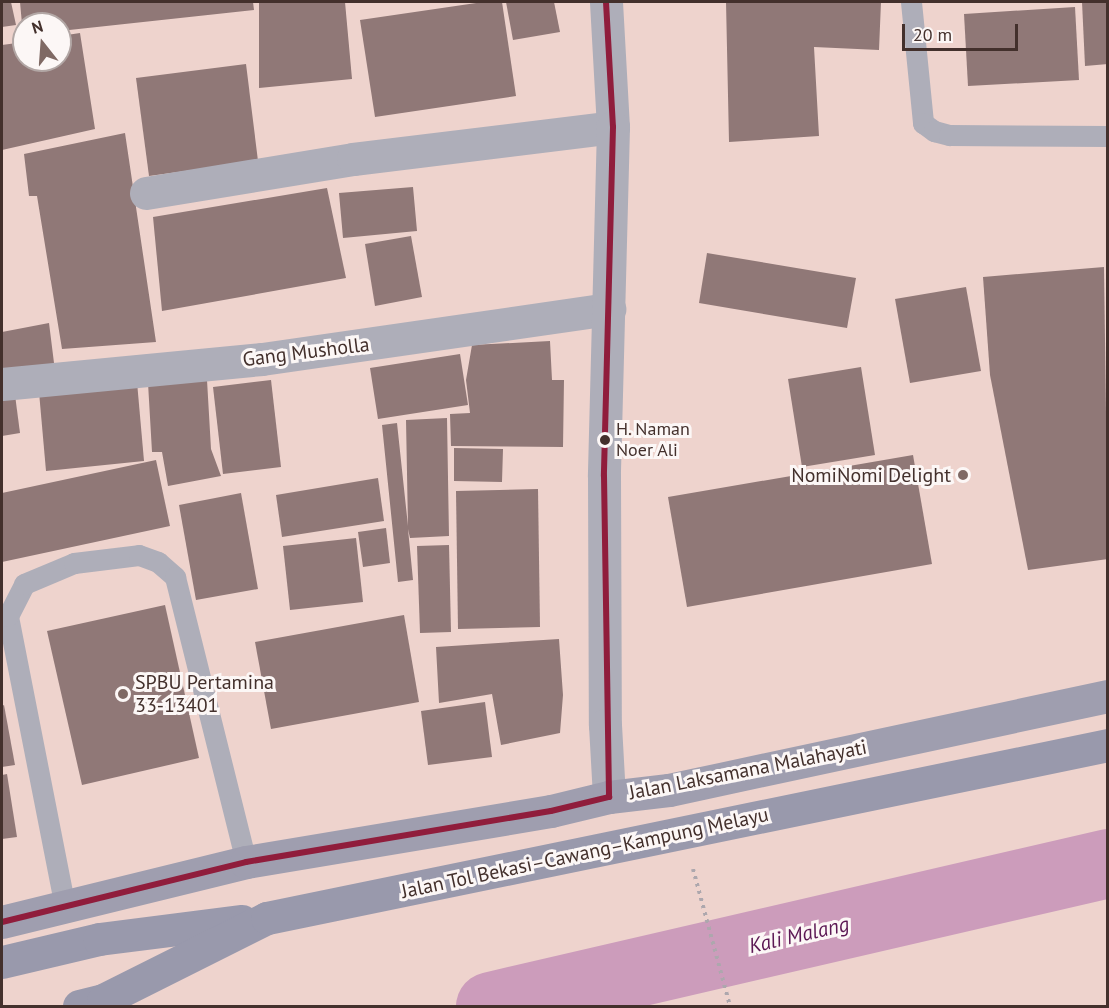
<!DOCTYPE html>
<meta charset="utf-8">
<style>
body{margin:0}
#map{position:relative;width:1109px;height:1008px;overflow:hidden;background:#eed3cd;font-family:"PT Sans",sans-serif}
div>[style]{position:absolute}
.river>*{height:69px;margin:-34.5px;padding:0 34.5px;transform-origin:34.5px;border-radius:34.5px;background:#cc9cbb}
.building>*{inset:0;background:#907877}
.path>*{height:4px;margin-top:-2px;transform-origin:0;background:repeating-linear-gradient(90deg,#ada7ad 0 3px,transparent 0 7.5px)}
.service>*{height:21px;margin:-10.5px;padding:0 10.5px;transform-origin:10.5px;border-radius:10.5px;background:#aeaeb9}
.minor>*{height:33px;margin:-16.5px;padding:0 16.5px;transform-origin:16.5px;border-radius:16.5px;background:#aeaeb9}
.tertiary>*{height:33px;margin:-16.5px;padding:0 16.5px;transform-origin:16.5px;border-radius:16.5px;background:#aeaeb9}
.primary>*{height:33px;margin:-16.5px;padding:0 16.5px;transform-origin:16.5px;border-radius:16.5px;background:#9f9eaf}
.motorway>*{height:33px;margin:-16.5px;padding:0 16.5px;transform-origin:16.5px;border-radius:16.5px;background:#9999ac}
.bus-1>*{height:6px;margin:-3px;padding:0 3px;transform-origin:3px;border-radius:3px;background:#901d3c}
.dots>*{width:16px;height:16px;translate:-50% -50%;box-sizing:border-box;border:3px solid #fcf7f6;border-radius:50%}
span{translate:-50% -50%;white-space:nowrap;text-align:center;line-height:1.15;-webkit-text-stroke:6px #fcf7f6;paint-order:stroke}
.bus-label{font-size:18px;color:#43302c}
.left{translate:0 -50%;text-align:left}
.street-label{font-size:20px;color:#43302c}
.poi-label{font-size:20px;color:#43302c}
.right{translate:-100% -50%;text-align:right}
.water-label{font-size:21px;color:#5c1854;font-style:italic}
.frame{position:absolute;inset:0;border:3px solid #43302c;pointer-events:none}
.north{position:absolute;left:12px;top:12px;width:60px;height:60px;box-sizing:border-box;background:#fcf7f6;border:2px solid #b2a7a5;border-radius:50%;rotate:343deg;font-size:16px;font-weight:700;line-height:24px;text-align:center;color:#43302c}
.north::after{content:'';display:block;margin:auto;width:21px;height:27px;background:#7f6964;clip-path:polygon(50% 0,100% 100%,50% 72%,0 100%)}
.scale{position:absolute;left:902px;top:24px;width:116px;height:27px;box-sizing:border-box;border:3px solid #43302c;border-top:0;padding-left:8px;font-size:18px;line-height:21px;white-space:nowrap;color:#43302c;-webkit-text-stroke:4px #fcf7f6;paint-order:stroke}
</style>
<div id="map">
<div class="river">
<div style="left:490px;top:1006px;width:634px;rotate:-13.03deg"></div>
</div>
<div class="building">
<div style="clip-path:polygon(2px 2px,11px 2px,16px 25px,2px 27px)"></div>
<div style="clip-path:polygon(20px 2px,253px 2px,254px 10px,60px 31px,60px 24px,22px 24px)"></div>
<div style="clip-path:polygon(259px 2px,345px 2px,352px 79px,259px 88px)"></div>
<div style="clip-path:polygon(483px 2px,502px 2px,516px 96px,375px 117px,360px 20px)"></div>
<div style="clip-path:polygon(506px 2px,554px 2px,560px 32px,513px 40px)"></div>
<div style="clip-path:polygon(726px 2px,881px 2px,879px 50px,814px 47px,819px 136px,729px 142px)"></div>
<div style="clip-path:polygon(1082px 2px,1108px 2px,1108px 64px,1085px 66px)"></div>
<div style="clip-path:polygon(1075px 7px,1079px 80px,968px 86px,964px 14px)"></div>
<div style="clip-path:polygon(80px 33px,95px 129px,2px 150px,2px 45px,24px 42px,24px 60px,60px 60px,60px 36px)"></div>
<div style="clip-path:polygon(246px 64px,258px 161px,149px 176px,136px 78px)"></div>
<div style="clip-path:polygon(125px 133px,156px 342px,62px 349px,37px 196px,29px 196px,24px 154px)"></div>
<div style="clip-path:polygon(413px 187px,417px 231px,343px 238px,339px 193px)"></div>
<div style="clip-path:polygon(327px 188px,346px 278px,162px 311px,153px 217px)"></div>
<div style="clip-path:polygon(411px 236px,422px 297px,375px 306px,365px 244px)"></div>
<div style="clip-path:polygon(707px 253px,856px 278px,847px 328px,699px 303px)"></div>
<div style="clip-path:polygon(1104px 267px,1108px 559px,1028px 570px,990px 375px,983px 277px)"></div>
<div style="clip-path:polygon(966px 287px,981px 371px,910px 383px,895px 299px)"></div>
<div style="clip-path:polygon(49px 323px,55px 371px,2px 376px,2px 332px)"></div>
<div style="clip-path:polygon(550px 341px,552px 380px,564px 380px,563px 447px,451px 446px,450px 414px,470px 413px,466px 380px,472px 345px)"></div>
<div style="clip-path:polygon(460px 354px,468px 405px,378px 419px,370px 368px)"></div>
<div style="clip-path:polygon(861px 367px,875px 455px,802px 467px,788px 379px)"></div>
<div style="clip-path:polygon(207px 380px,211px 449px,221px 476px,168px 486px,162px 452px,152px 452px,148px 383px)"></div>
<div style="clip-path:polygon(271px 380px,281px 467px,223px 474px,213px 387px)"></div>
<div style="clip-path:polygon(137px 382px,144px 461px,46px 471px,39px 392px)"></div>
<div style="clip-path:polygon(15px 395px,20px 433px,2px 436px,2px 397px)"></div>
<div style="clip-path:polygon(447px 418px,449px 536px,410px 538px,408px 529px,413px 580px,398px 582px,382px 425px,397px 423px,408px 526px,406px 420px)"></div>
<div style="clip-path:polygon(454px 448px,503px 449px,502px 482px,454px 481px)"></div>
<div style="clip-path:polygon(913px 455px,932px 564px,687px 607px,668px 497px)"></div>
<div style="clip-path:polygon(156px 460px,170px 526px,2px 562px,2px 493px)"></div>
<div style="clip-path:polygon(378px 478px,384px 521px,282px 537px,276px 495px)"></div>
<div style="clip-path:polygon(538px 489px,540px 627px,458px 629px,456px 491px)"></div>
<div style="clip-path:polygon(241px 493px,258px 589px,196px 600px,179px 505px)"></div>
<div style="clip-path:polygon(386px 528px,390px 563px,363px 567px,358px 532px)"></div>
<div style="clip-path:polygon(356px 538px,363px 602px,290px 610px,283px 546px)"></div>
<div style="clip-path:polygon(449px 545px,451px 632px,420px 633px,417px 546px)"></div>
<div style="clip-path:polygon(165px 605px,199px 758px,82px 785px,47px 631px)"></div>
<div style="clip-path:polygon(404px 615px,419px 702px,271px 729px,255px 642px)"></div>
<div style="clip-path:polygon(559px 639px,563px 695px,560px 733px,501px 745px,492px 694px,439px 703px,436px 647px)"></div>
<div style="clip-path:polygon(485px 702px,492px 757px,428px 765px,421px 711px)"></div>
<div style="clip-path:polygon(4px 705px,15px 765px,2px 767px,2px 706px)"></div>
<div style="clip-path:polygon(7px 774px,17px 837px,2px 839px,2px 775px)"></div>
</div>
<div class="path">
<div style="left:693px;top:869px;width:142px;rotate:74.9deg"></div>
</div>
<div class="service">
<div style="left:911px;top:2px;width:122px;rotate:84.3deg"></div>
<div style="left:923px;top:123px;width:14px;rotate:36deg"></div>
<div style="left:934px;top:131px;width:16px;rotate:15deg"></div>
<div style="left:949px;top:135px;width:159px;rotate:0.4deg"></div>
<div style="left:65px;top:907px;width:297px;rotate:-101.1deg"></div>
<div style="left:8px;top:616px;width:36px;rotate:-63deg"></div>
<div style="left:24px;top:584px;width:54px;rotate:-22.8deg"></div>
<div style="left:74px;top:563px;width:65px;rotate:-7deg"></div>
<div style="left:139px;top:555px;width:20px;rotate:20deg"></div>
<div style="left:158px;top:562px;width:23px;rotate:41deg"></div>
<div style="left:175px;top:577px;width:294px;rotate:76deg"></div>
</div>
<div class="minor">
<div style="left:146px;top:193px;width:210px;rotate:-9.3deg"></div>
<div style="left:353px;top:159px;width:262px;rotate:-7deg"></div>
<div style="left:2px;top:384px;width:261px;rotate:-5.5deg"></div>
<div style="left:262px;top:359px;width:351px;rotate:-8.2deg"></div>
</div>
<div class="tertiary">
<div style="left:606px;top:2px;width:125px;rotate:86.8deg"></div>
<div style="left:613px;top:127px;width:349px;rotate:91.5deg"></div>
<div style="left:604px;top:476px;width:249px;rotate:89.8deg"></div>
<div style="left:605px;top:725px;width:72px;rotate:86.8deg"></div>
</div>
<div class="primary">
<div style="left:2px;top:922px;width:251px;rotate:-13.8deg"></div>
<div style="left:246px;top:862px;width:309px;rotate:-9.5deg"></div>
<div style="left:551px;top:811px;width:60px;rotate:-13.6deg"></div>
<div style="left:609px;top:797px;width:60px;rotate:-6.7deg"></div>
<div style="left:669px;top:790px;width:449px;rotate:-12.1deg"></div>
</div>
<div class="motorway">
<div style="left:2px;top:962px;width:100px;rotate:-13.3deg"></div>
<div style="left:99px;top:939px;width:144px;rotate:-7.2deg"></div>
<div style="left:79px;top:1006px;width:25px;rotate:-14deg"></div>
<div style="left:103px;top:1000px;width:183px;rotate:-26.6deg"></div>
<div style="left:267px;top:918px;width:859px;rotate:-11.62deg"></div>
</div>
<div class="bus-1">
<div style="left:606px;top:2px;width:125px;rotate:86.8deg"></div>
<div style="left:613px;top:127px;width:349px;rotate:91.5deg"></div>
<div style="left:604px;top:476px;width:321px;rotate:89.1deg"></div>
<div style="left:2px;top:922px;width:251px;rotate:-13.8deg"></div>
<div style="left:246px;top:862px;width:309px;rotate:-9.5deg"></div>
<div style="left:551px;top:811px;width:60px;rotate:-13.6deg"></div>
</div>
<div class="dots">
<div style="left:605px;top:440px;background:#43302c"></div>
<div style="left:963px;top:475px;background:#7f6964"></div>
<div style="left:123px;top:694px;background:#7f6964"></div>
</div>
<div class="bus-label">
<span class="left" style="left:616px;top:440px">H. Naman<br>Noer Ali</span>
</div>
<div class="street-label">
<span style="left:306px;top:352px;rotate:-7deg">Gang Musholla</span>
<span style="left:748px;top:770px;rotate:-11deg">Jalan Laksamana Malahayati</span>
<span style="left:585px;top:853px;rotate:-12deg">Jalan Tol Bekasi–Cawang–Kampung Melayu</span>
</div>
<div class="poi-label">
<span class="right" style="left:951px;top:475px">NomiNomi Delight</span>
<span class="left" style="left:135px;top:694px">SPBU Pertamina<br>33-13401</span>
</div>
<div class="water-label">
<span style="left:799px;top:935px;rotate:-13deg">Kali Malang</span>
</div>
<div class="frame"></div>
<div class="north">N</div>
<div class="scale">20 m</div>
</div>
